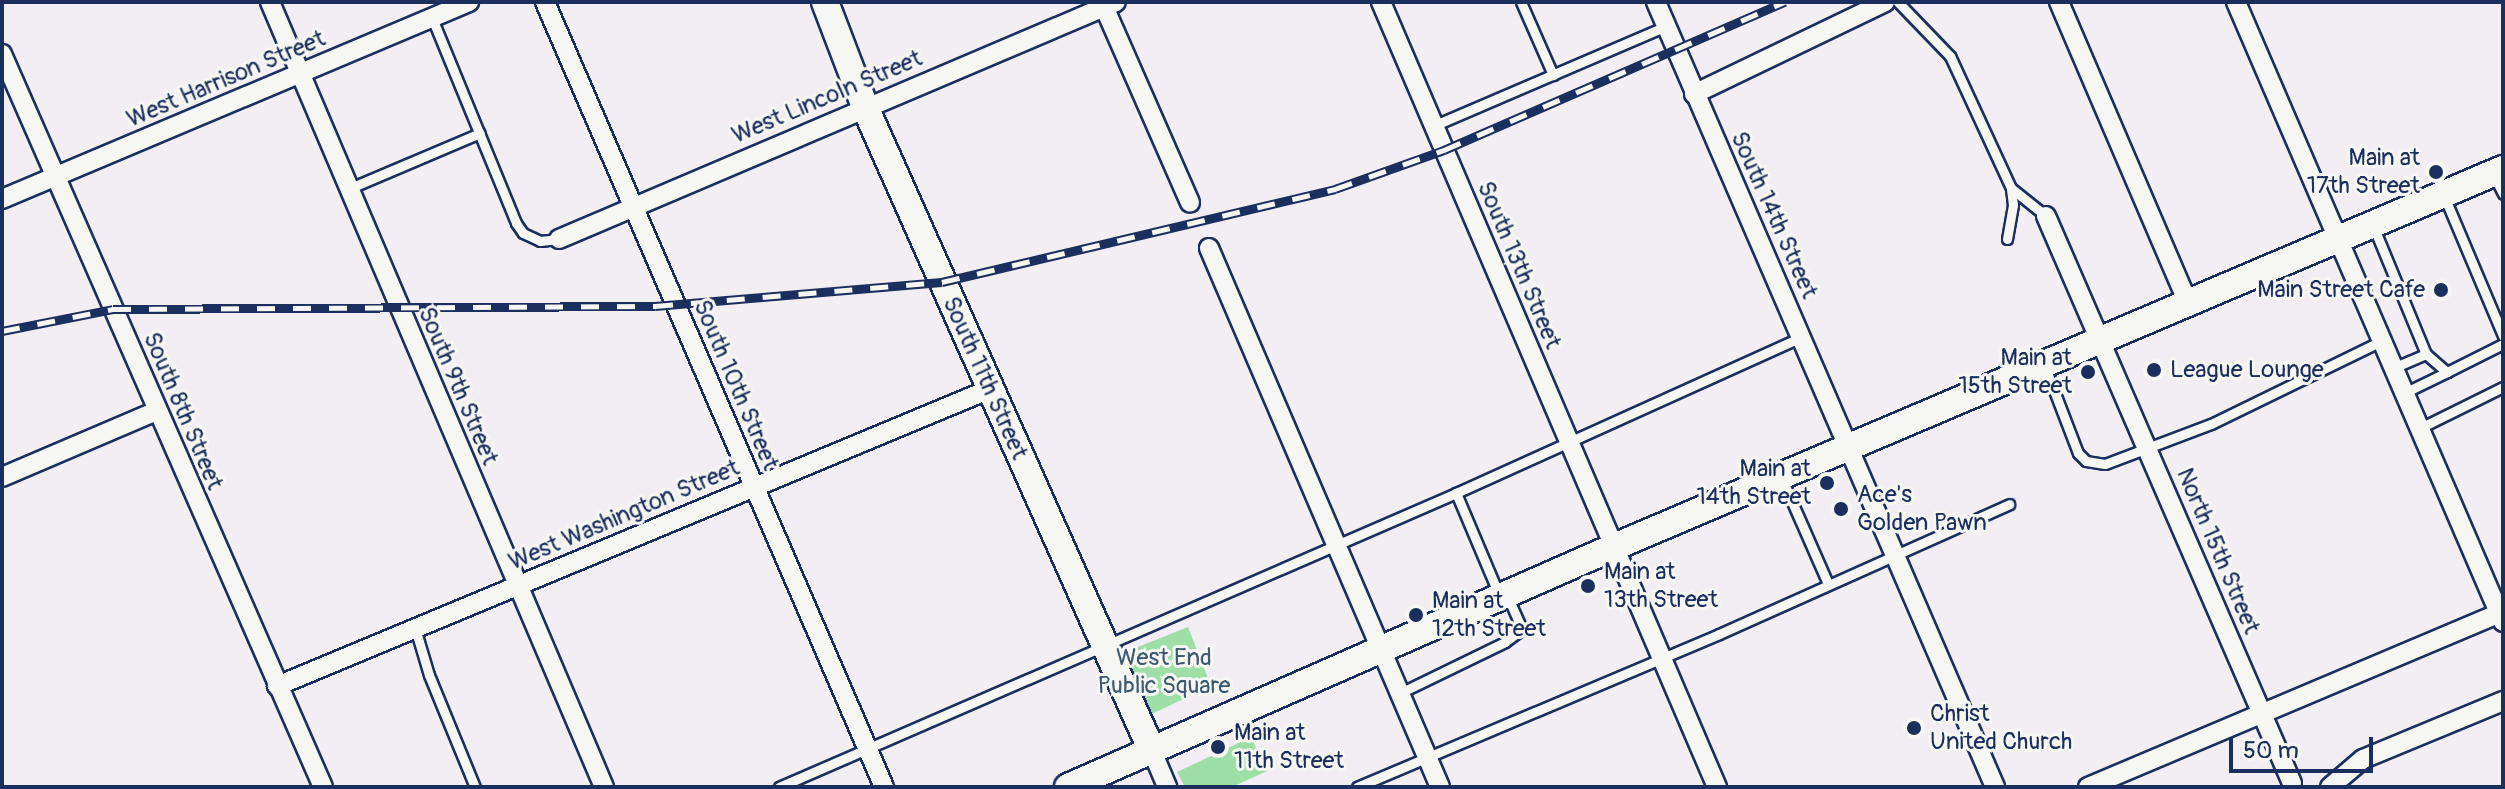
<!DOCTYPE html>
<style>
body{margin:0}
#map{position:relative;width:2505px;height:789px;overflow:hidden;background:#f2eef4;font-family:Pangolin,sans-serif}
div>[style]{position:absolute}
.green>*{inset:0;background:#9edfa8}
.roads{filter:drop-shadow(2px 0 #1b2f5e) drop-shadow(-2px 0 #1b2f5e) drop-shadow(0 2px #1b2f5e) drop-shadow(0 -2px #1b2f5e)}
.lane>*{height:9px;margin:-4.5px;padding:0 4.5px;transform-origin:4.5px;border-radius:4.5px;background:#f6f6f2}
.street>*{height:18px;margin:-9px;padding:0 9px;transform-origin:9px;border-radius:9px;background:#f6f6f2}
.secondary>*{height:26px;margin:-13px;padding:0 13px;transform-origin:13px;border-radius:13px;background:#f6f6f2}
.rail>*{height:9px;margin-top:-4.5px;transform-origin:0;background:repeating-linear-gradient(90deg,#f6f6f2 0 18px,#1b2f5e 0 36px);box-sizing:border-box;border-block:2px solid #1b2f5e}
.dots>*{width:22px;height:22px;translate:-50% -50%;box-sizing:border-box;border:4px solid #f6f6f2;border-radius:50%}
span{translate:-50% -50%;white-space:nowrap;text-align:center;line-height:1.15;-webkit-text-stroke:6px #f6f6f2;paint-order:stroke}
.street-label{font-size:24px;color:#1b2f5e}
.poi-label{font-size:24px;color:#1b2f5e}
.right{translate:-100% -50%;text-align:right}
.left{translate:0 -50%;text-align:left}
.park-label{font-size:24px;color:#3c5b70}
.frame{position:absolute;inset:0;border:4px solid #1b2f5e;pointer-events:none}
.scale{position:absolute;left:2229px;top:737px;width:144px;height:36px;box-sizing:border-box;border:4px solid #1b2f5e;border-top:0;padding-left:10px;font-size:24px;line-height:28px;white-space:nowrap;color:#1b2f5e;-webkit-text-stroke:6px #f6f6f2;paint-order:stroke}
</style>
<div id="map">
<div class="green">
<div style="clip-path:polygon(1188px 627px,1211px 686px,1139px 720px,1120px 654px)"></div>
<div style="clip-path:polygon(1251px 737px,1267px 771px,1232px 787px,1185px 787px,1177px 772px)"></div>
</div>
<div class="roads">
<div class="lane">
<div style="left:1521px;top:2px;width:80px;rotate:66.3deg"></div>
<div style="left:1898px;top:2px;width:75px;rotate:46.1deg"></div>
<div style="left:1950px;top:56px;width:145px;rotate:65.2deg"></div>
<div style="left:2011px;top:188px;width:45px;rotate:38.7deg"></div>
<div style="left:432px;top:18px;width:222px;rotate:67.7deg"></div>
<div style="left:516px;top:223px;width:12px;rotate:55deg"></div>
<div style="left:523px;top:233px;width:19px;rotate:25deg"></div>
<div style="left:540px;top:241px;width:19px;rotate:-6deg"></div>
<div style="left:1433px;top:126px;width:254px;rotate:-23.2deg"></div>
<div style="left:2494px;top:176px;width:20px;rotate:63deg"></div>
<div style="left:348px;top:189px;width:143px;rotate:-23deg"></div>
<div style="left:2444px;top:196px;width:152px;rotate:67.1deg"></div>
<div style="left:2374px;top:228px;width:136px;rotate:67.6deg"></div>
<div style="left:2426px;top:354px;width:28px;rotate:41deg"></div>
<div style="left:2447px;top:372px;width:63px;rotate:-26.6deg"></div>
<div style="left:2007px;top:239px;width:35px;rotate:-80deg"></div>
<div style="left:2013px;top:205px;width:17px;rotate:-97deg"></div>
<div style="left:2045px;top:367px;width:92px;rotate:69deg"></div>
<div style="left:2078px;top:453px;width:11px;rotate:45deg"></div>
<div style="left:2086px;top:461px;width:19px;rotate:9deg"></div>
<div style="left:2105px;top:464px;width:113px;rotate:-20.7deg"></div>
<div style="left:2211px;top:424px;width:189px;rotate:-26deg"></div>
<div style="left:2393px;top:368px;width:36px;rotate:-23deg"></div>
<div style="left:2404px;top:393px;width:48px;rotate:-26deg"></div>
<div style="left:2420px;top:428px;width:93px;rotate:-26.3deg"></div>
<div style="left:1782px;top:479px;width:115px;rotate:66.3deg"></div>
<div style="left:1456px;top:493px;width:113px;rotate:67.1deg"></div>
<div style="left:415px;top:628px;width:49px;rotate:73.4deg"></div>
<div style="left:429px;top:675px;width:121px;rotate:67.7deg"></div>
<div style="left:1400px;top:693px;width:117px;rotate:-25.9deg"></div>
<div style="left:1505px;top:642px;width:21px;rotate:-37deg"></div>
<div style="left:1522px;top:629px;width:35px;rotate:-114deg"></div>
<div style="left:779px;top:787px;width:738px;rotate:-23.47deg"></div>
<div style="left:1456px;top:493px;width:379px;rotate:-24.3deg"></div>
<div style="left:1357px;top:787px;width:393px;rotate:-22.9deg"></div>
<div style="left:1719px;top:634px;width:318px;rotate:-24.1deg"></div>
</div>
<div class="street">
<div style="left:270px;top:2px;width:853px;rotate:66.95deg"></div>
<div style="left:545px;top:2px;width:855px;rotate:66.64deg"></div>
<div style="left:1102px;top:2px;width:219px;rotate:66.3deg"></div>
<div style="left:1381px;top:2px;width:854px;rotate:66.83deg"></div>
<div style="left:1656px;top:2px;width:855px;rotate:66.64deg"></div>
<div style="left:2059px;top:2px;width:327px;rotate:66.8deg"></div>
<div style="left:2236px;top:2px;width:675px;rotate:66.7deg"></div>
<div style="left:2px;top:54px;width:800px;rotate:66.35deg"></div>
<div style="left:1694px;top:94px;width:212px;rotate:-25.7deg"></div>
<div style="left:2px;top:199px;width:507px;rotate:-22.87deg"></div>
<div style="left:2046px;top:216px;width:618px;rotate:66.55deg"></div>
<div style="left:559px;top:239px;width:605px;rotate:-23.05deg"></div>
<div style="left:1209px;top:248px;width:586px;rotate:66.8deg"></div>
<div style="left:2px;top:477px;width:168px;rotate:-23.1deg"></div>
<div style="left:277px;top:686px;width:772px;rotate:-22.61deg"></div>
<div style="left:1152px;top:751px;width:39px;rotate:67deg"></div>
<div style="left:2088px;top:787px;width:450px;rotate:-22.9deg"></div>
<div style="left:2330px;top:787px;width:43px;rotate:-40.3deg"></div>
<div style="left:2363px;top:759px;width:152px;rotate:-22.5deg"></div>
</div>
<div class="secondary">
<div style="left:825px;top:2px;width:112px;rotate:69.1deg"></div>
<div style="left:865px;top:107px;width:705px;rotate:65.98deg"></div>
<div style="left:1068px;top:787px;width:596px;rotate:-23.73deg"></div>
<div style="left:1614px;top:547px;width:966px;rotate:-23.04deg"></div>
</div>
</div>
<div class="rail">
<div style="left:2px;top:331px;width:113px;rotate:-11.2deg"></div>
<div style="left:113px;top:309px;width:542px;rotate:-0.32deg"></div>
<div style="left:655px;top:306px;width:288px;rotate:-4.8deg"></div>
<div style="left:942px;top:282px;width:404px;rotate:-13.3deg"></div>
<div style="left:1335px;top:189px;width:116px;rotate:-19.7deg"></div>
<div style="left:1444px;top:150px;width:372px;rotate:-23.5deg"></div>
</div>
<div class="dots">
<div style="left:2436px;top:172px;background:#1b2f5e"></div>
<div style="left:2441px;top:290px;background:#1b2f5e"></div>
<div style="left:2154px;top:370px;background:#1b2f5e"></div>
<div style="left:2088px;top:372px;background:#1b2f5e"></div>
<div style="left:1827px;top:483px;background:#1b2f5e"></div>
<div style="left:1841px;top:509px;background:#1b2f5e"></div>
<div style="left:1588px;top:586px;background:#1b2f5e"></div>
<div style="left:1416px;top:615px;background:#1b2f5e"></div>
<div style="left:1914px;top:728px;background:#1b2f5e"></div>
<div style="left:1218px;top:747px;background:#1b2f5e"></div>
</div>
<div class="street-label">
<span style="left:226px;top:79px;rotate:-23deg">West Harrison Street</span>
<span style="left:827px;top:97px;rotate:-23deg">West Lincoln Street</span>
<span style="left:1774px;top:215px;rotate:66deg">South 14th Street</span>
<span style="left:1519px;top:265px;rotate:67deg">South 13th Street</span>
<span style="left:985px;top:378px;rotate:66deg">South 11th Street</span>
<span style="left:736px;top:385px;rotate:67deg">South 10th Street</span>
<span style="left:458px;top:386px;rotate:67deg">South 9th Street</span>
<span style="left:183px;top:411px;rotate:67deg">South 8th Street</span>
<span style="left:624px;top:515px;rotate:-23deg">West Washington Street</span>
<span style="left:2218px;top:551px;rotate:67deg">North 15th Street</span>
</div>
<div class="poi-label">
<span class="right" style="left:2420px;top:172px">Main at<br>17th Street</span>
<span class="right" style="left:2425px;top:290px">Main Street Cafe</span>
<span class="right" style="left:2072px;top:372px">Main at<br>15th Street</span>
<span class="left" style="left:2170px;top:370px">League Lounge</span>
<span class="right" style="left:1811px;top:483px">Main at<br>14th Street</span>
<span class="left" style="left:1857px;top:509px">Ace's<br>Golden Pawn</span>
<span class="left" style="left:1604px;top:586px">Main at<br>13th Street</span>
<span class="left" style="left:1432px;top:615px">Main at<br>12th Street</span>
<span class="left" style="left:1930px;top:728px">Christ<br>United Church</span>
<span class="left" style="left:1234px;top:747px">Main at<br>11th Street</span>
</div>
<div class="park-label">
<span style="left:1164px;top:672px">West End<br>Public Square</span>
</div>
<div class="frame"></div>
<div class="scale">50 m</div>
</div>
